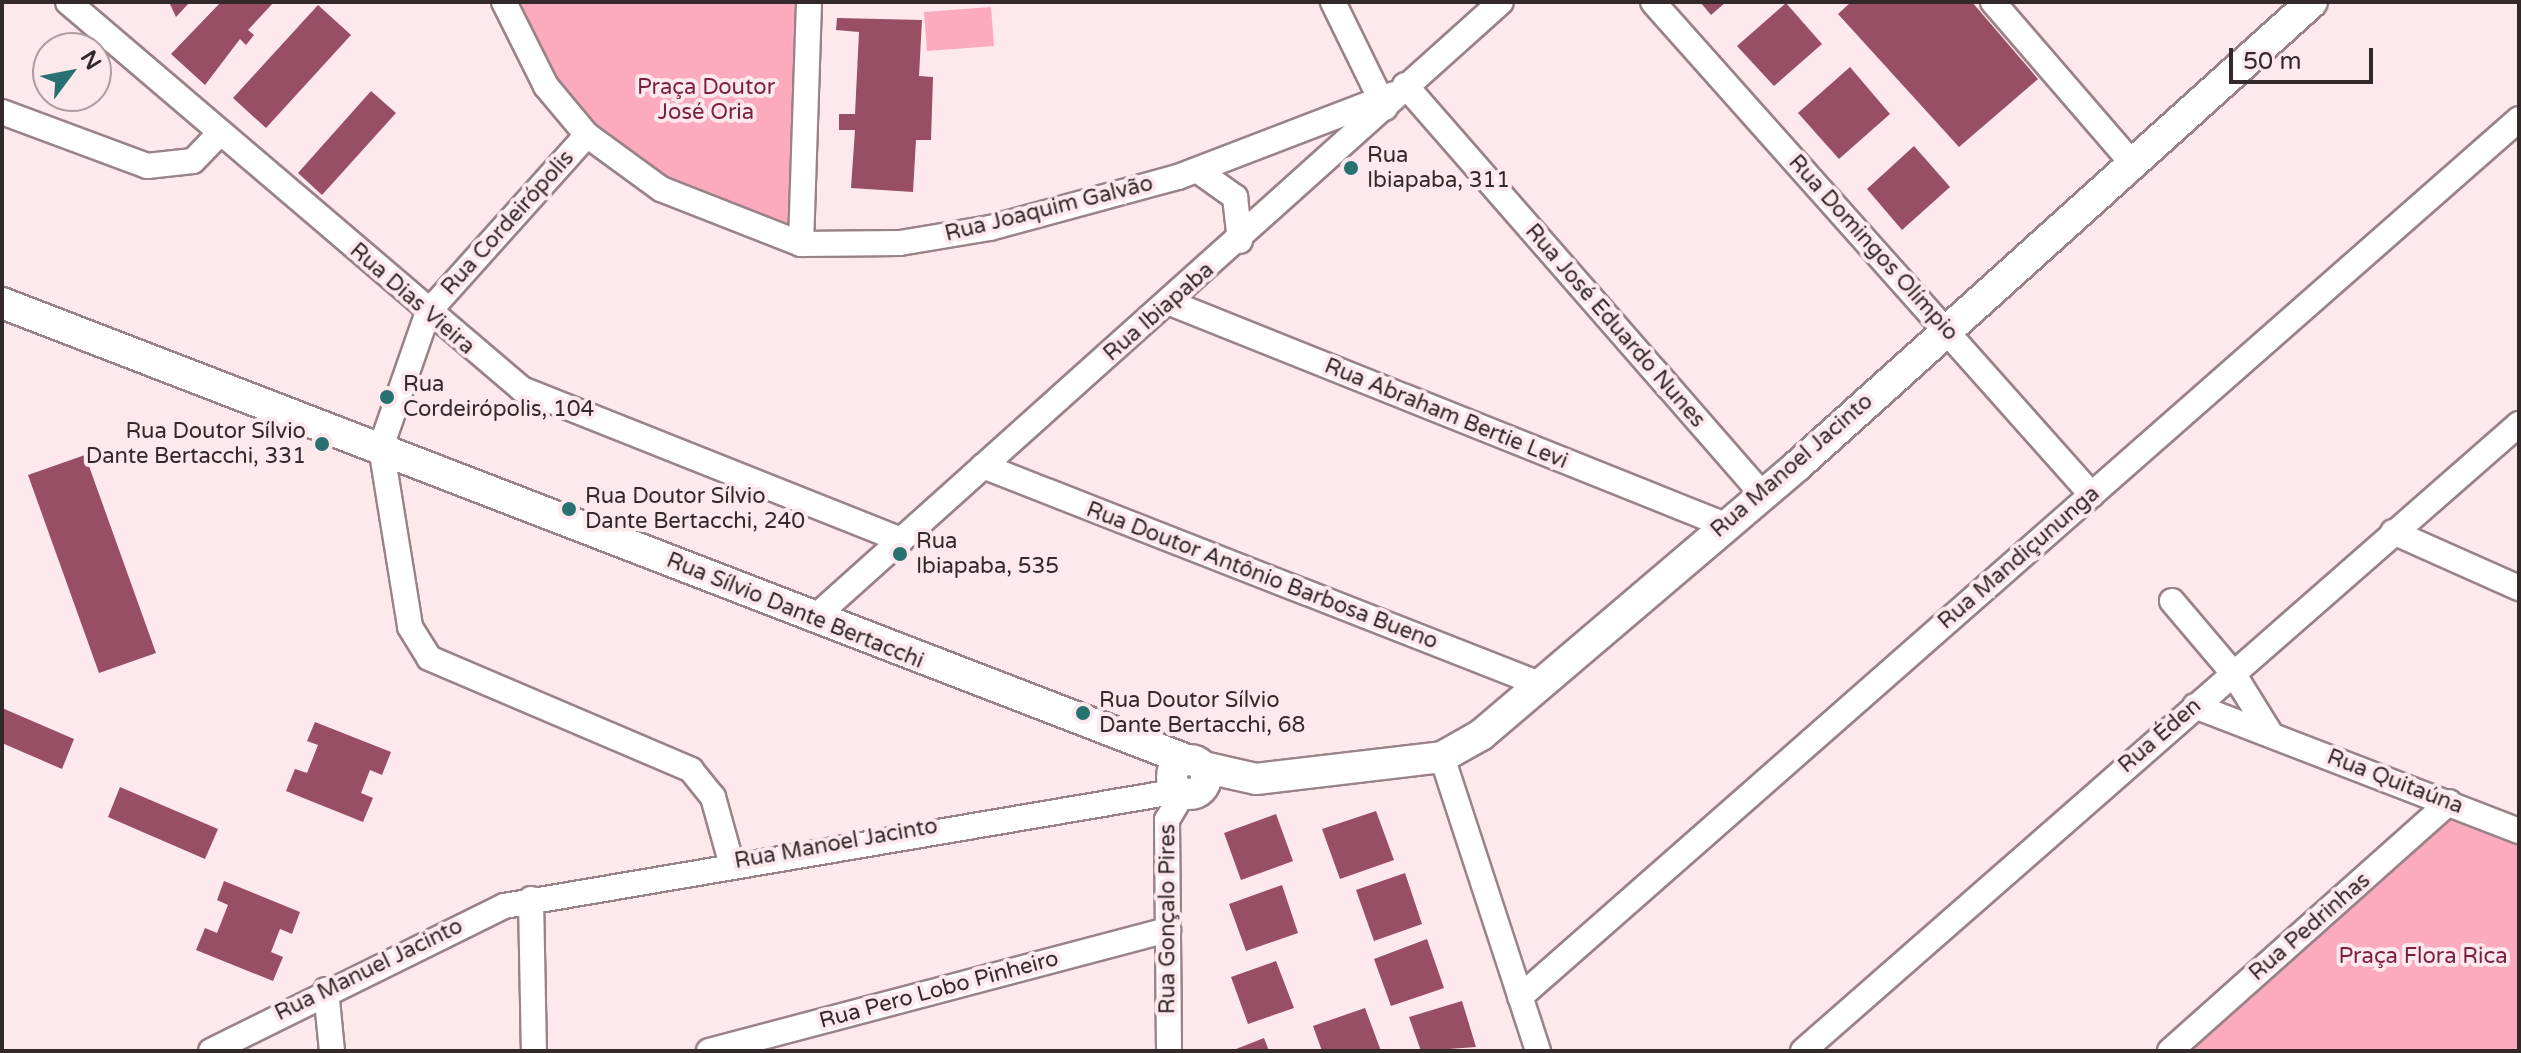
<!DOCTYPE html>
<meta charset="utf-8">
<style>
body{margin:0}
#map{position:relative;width:2521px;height:1053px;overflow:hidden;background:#fde8ec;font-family:"Varela Round",sans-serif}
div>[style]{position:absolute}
.green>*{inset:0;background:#fcabbe}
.building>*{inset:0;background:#984f63}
.roads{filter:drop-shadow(2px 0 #9a8388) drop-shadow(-2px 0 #9a8388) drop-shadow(0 2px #9a8388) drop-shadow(0 -2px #9a8388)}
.minor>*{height:24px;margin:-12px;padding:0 12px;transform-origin:12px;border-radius:12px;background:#fff}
.tertiary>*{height:30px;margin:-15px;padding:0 15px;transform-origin:15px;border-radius:15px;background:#fff}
.tertiary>.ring{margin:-15px;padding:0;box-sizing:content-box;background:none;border:30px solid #fff;border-radius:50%}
.dots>*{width:22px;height:22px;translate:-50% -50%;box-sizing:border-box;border:4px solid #fde8ec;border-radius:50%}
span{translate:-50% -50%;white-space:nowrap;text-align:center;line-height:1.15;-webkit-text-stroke:8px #fde8ec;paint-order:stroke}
.park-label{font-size:22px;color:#7b1e3f}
.poi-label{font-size:22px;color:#33292b}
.left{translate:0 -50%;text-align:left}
.right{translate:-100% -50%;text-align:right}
.street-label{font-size:22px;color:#33292b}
.frame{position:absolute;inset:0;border:4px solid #33292b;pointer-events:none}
.north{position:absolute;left:32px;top:32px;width:80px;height:80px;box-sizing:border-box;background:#fde8ec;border:2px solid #ac9c9f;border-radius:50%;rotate:58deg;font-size:22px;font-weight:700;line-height:32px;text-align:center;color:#33292b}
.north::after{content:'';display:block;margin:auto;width:28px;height:36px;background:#277271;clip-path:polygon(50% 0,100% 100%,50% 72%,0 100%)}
.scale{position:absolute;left:2229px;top:48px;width:144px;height:36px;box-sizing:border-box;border:4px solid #33292b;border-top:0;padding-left:10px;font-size:24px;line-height:28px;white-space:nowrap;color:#33292b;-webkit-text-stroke:6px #fde8ec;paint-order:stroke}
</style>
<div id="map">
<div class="green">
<div style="clip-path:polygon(508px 2px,808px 2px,801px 242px,740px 222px,589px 134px)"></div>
<div style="clip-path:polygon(991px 7px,994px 46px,927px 51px,924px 12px)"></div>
<div style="clip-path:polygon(2449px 802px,2519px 831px,2519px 1051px,2170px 1051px,2365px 880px,2411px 852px)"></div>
</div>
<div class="building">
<div style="clip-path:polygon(169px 2px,190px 2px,176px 17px)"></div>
<div style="clip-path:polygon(274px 2px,248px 30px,254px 35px,246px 45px,240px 39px,205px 85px,171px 54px,220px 3px)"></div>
<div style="clip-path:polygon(1700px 2px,1726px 2px,1711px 15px)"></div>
<div style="clip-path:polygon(1851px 2px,1972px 2px,2038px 79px,1959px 147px,1838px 14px)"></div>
<div style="clip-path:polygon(1786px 3px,1822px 44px,1774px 86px,1737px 46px)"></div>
<div style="clip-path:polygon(318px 5px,351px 35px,266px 128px,233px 98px)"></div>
<div style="clip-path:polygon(837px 18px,922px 20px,919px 76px,933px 77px,931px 140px,916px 140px,913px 192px,851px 188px,855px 130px,839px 130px,839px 114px,855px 114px,859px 32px,836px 30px)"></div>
<div style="clip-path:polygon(1850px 67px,1890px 114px,1839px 159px,1798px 113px)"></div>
<div style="clip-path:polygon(371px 91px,396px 113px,322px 195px,298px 173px)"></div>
<div style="clip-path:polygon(1914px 146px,1950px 187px,1902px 230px,1867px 189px)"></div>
<div style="clip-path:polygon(85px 455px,156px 653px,99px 673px,28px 475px)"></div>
<div style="clip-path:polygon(2px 708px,74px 739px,62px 769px,2px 743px)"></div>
<div style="clip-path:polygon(315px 722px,391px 752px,382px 775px,370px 770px,361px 793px,373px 798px,363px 822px,286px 791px,295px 769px,307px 773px,318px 745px,307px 741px)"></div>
<div style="clip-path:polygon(120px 787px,218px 829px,205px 859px,108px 817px)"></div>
<div style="clip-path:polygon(1376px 811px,1394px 860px,1340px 879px,1322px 829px)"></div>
<div style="clip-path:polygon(1276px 814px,1293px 861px,1241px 880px,1224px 833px)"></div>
<div style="clip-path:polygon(1405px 873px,1422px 924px,1374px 941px,1356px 890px)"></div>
<div style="clip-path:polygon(224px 881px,300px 912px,292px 934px,280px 929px,271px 952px,283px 957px,273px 981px,196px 950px,205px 928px,217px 933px,228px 905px,217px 900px)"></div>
<div style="clip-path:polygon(1282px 885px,1298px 933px,1246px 951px,1229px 904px)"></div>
<div style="clip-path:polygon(1427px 939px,1444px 988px,1391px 1006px,1374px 959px)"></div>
<div style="clip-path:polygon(1276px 961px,1294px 1008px,1248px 1024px,1231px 977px)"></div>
<div style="clip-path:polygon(1462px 1001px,1476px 1047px,1421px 1051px,1409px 1017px)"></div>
<div style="clip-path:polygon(1365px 1008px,1381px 1051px,1322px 1051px,1313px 1026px)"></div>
<div style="clip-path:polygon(1264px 1038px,1269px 1051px,1231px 1051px)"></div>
</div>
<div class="roads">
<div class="minor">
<div style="left:68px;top:2px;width:597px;rotate:40.45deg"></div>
<div style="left:522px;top:389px;width:408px;rotate:21.7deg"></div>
<div style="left:504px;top:2px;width:94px;rotate:63.4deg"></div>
<div style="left:546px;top:86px;width:64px;rotate:50.1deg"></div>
<div style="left:587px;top:135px;width:92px;rotate:36.1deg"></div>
<div style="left:661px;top:189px;width:150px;rotate:21.4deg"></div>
<div style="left:801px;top:244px;width:99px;rotate:-0.6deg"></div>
<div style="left:900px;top:243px;width:91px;rotate:-9.5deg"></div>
<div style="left:990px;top:228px;width:195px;rotate:-15.2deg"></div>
<div style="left:1178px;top:177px;width:231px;rotate:-21deg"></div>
<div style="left:1333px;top:2px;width:118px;rotate:63.9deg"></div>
<div style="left:1653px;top:2px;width:660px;rotate:48.32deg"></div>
<div style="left:1993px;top:2px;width:213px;rotate:49.2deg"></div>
<div style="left:1405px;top:85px;width:543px;rotate:48.88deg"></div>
<div style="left:2px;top:112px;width:155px;rotate:20.4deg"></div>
<div style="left:147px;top:166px;width:46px;rotate:-6.2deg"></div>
<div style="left:193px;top:161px;width:37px;rotate:-46deg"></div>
<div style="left:587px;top:135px;width:238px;rotate:131.9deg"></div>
<div style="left:428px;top:312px;width:143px;rotate:109.2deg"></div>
<div style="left:381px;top:447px;width:182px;rotate:80.8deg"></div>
<div style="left:410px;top:627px;width:36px;rotate:58deg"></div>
<div style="left:429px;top:658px;width:285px;rotate:23.1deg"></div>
<div style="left:691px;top:770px;width:35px;rotate:51deg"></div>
<div style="left:713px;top:797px;width:67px;rotate:74.5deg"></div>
<div style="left:1197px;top:170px;width:47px;rotate:35.4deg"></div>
<div style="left:1235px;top:197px;width:44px;rotate:83.5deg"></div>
<div style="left:801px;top:244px;width:242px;rotate:-88.1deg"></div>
<div style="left:1168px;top:302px;width:600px;rotate:21.82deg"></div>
<div style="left:983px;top:466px;width:600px;rotate:21.39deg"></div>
<div style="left:2393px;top:532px;width:138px;rotate:24deg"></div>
<div style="left:2172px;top:601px;width:94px;rotate:49.7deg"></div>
<div style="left:2233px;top:673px;width:68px;rotate:58.2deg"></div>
<div style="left:813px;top:619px;width:924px;rotate:-41.89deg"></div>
<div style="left:2195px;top:706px;width:347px;rotate:21.1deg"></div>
<div style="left:1442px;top:757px;width:309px;rotate:71.9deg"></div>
<div style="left:531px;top:899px;width:152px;rotate:88.9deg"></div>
<div style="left:326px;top:990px;width:61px;rotate:84.4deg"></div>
<div style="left:1520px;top:997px;width:1330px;rotate:-41.31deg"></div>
<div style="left:211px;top:1051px;width:327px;rotate:-26.3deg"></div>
<div style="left:504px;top:906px;width:685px;rotate:-9.67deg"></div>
<div style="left:709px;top:1051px;width:475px;rotate:-14.8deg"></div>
<div style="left:1169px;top:1051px;width:231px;rotate:-90.5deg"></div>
<div style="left:1167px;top:820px;width:31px;rotate:-59deg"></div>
<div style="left:1803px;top:1051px;width:952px;rotate:-41.21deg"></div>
<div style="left:2170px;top:1051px;width:374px;rotate:-41.7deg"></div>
</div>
<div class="tertiary">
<div style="left:2px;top:303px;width:1270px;rotate:21.09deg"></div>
<div class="ring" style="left:1172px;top:760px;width:4px;height:4px"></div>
<div style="left:1203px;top:767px;width:54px;rotate:12.8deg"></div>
<div style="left:1256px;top:779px;width:187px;rotate:-6.7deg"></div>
<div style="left:1442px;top:757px;width:45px;rotate:-29.4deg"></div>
<div style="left:1481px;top:735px;width:415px;rotate:-40.4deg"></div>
<div style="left:1797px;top:466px;width:693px;rotate:-42.02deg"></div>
</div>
</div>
<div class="dots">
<div style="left:1351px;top:168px;background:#277271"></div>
<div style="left:387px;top:397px;background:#277271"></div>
<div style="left:322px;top:444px;background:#277271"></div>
<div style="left:569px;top:509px;background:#277271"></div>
<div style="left:900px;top:554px;background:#277271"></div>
<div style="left:1083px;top:713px;background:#277271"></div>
</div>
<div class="park-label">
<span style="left:706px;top:100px">Praça Doutor<br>José Oria</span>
<span style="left:2423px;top:957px">Praça Flora Rica</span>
</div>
<div class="poi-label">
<span class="left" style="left:1367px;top:168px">Rua<br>Ibiapaba, 311</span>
<span class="left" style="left:403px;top:397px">Rua<br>Cordeirópolis, 104</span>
<span class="right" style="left:306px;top:444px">Rua Doutor Sílvio<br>Dante Bertacchi, 331</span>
<span class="left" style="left:585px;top:509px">Rua Doutor Sílvio<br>Dante Bertacchi, 240</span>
<span class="left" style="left:916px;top:554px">Rua<br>Ibiapaba, 535</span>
<span class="left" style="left:1099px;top:713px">Rua Doutor Sílvio<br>Dante Bertacchi, 68</span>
</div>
<div class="street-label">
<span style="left:1049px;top:209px;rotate:-14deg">Rua Joaquim Galvão</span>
<span style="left:508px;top:223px;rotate:-48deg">Rua Cordeirópolis</span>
<span style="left:1873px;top:248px;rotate:48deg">Rua Domingos Olímpio</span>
<span style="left:412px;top:299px;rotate:41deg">Rua Dias Vieira</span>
<span style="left:1159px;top:312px;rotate:-41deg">Rua Ibiapaba</span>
<span style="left:1615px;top:326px;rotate:49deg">Rua José Eduardo Nunes</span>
<span style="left:1446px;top:414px;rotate:22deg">Rua Abraham Bertie Levi</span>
<span style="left:1792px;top:466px;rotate:-41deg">Rua Manoel Jacinto</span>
<span style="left:2019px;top:558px;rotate:-41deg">Rua Mandiçununga</span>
<span style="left:1262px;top:576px;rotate:21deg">Rua Doutor Antônio Barbosa Bueno</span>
<span style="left:795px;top:611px;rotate:22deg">Rua Sílvio Dante Bertacchi</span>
<span style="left:2160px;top:736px;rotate:-41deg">Rua Éden</span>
<span style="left:2395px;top:782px;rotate:21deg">Rua Quitaúna</span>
<span style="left:836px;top:844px;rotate:-10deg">Rua Manoel Jacinto</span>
<span style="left:1168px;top:919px;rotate:-90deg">Rua Gonçalo Pires</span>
<span style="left:2310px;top:927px;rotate:-41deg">Rua Pedrinhas</span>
<span style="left:369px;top:970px;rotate:-26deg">Rua Manuel Jacinto</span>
<span style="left:939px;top:990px;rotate:-15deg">Rua Pero Lobo Pinheiro</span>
</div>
<div class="frame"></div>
<div class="north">N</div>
<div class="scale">50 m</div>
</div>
